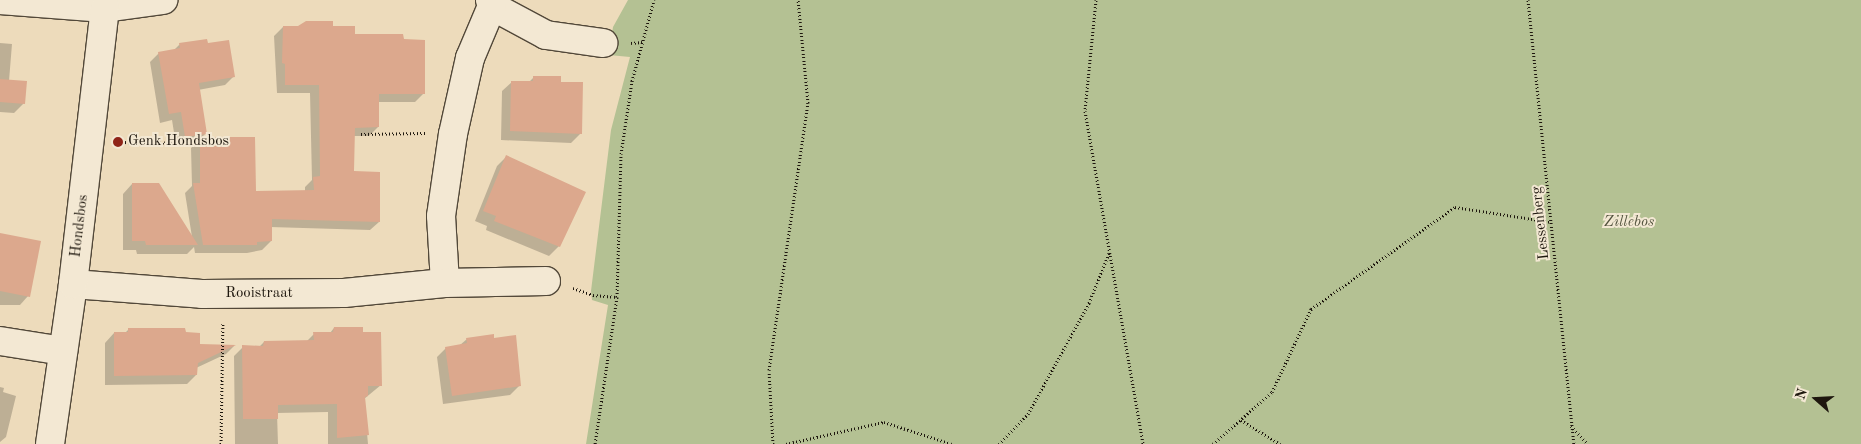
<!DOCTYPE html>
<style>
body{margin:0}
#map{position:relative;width:1861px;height:444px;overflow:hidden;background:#eddbbb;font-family:"Old Standard TT",serif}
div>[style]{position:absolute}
.green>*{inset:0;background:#b4c193}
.shadow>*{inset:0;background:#0003}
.building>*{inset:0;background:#dca88d}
.path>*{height:3px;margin-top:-1.5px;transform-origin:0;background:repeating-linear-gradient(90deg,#1e170e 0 1px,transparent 0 3.5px)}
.roads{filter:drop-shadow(1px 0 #524839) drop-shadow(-1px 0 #524839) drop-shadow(0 1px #524839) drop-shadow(0 -1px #524839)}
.minor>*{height:28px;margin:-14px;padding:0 14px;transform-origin:14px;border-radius:14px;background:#f3e8d3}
.dots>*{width:14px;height:14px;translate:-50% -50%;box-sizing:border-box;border:2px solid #f3e8d3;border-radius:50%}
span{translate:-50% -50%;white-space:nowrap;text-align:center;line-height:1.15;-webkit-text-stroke:4px #f3e8d3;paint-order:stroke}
.poi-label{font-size:15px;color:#1e170e}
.left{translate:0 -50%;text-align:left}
.street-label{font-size:15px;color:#1e170e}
.park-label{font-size:15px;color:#52523d;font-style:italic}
.north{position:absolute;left:1791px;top:374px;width:50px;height:50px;-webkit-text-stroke:4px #f3e8d3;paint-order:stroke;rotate:289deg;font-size:14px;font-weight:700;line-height:20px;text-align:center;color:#1e170e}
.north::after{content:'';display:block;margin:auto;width:18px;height:22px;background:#1e170e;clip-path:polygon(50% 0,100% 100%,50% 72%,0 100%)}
</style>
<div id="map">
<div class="green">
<div style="clip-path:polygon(628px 0,1861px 0,1861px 444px,586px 444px,608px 305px,592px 300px,591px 291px,611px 130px,630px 57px,609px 55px,613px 27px)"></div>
</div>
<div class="shadow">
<div style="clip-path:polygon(283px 27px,332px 27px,354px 35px,424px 93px,415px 102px,377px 102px,378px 127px,369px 136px,353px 136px,353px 173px,379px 222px,370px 230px,270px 227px,271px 241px,262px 250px,247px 253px,195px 253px,194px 247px,187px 254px,137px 254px,136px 250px,123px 250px,123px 194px,132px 184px,192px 237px,185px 193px,192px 186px,191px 148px,197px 142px,176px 145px,172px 120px,160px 123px,150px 62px,159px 53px,173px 51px,180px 44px,207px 45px,234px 76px,225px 85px,198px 90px,206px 133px,200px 139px,255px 192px,305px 192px,305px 187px,312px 180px,310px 93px,277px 93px,274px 36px)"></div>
<div style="clip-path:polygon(0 43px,12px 44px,9px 81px,24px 103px,14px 113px,0 112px)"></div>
<div style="clip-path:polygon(534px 77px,560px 83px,581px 133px,571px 143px,501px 140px,502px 91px,512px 82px,529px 82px)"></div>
<div style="clip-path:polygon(506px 157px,559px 246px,549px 256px,486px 230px,487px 226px,475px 221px,497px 166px)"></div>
<div style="clip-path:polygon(0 234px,28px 296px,20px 305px,0 305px)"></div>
<div style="clip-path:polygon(334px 328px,381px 385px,364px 399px,368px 444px,328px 444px,328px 412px,277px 413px,278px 444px,235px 444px,234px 356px,243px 347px,259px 347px,264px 342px,306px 342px,314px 334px,330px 333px)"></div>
<div style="clip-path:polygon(129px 329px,185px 333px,199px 345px,234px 346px,226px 354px,196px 368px,196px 375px,187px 384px,105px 385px,105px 343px,114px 333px,125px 333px)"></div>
<div style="clip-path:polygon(467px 339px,493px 340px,519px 386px,510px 395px,443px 404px,437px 357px,446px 348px,460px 345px)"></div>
<div style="clip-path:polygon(0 387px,4px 388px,3px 392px,16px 396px,6px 437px,0 442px)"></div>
</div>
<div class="building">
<div style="clip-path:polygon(306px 21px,333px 21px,333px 26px,355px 26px,355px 34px,403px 34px,404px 39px,425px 40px,425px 94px,379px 94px,379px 127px,355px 128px,354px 171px,380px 172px,380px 222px,272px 219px,272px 241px,257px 242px,257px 245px,203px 245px,193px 183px,200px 183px,200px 137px,255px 137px,256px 191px,314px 190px,313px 177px,320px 176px,319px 85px,285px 85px,285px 64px,282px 63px,283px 26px,298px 26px)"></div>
<div style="clip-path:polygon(207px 39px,208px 43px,229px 40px,235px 77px,199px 83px,207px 134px,185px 137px,181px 112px,169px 114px,158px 52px,180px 48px,179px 43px)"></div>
<div style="clip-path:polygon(533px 76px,561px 76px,561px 82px,583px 82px,582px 134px,510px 131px,511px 81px,533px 81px)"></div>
<div style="clip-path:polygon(0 79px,27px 81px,25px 104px,0 102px)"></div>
<div style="clip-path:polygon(506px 155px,586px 192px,560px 247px,494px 221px,496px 216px,483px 211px)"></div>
<div style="clip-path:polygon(132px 183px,159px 183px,198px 245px,146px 245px,145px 241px,132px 241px)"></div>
<div style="clip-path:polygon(0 233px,41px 241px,30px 297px,0 291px)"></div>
<div style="clip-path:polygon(334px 327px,363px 327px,363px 332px,381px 332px,382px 386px,368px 386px,368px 396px,365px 397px,369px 435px,337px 438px,337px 404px,278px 405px,278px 419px,243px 419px,242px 345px,263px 346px,264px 341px,314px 340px,313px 332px,333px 332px)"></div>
<div style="clip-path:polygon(128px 328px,185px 328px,186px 332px,200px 333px,200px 344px,236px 345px,198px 363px,197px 375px,114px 376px,114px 332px,128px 332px)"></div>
<div style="clip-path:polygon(494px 334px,494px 338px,516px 335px,521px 386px,452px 396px,445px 347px,467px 343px,466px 338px)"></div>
</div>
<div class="path">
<div style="left:1096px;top:0;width:112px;rotate:95.7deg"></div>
<div style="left:1085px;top:111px;width:338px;rotate:80.1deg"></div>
<div style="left:1528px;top:0;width:446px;rotate:84.1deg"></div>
<div style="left:631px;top:43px;width:12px;rotate:-5deg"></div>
<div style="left:361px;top:134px;width:64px;rotate:-0.9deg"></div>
<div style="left:118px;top:142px;width:79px;rotate:0.7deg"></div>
<div style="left:573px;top:288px;width:21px;rotate:19deg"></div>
<div style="left:593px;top:295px;width:24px;rotate:5deg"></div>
<div style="left:617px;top:297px;width:149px;rotate:98.5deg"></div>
<div style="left:617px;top:297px;width:143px;rotate:-88.4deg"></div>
<div style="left:621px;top:154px;width:74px;rotate:-81.4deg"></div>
<div style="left:632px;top:81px;width:84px;rotate:-74.8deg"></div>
<div style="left:1241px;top:420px;width:46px;rotate:31.6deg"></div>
<div style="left:1571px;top:426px;width:25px;rotate:47deg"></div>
<div style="left:221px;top:444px;width:122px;rotate:-89.1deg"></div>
<div style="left:773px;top:444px;width:74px;rotate:-93.1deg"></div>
<div style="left:769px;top:370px;width:270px;rotate:-81.7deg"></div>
<div style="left:808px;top:103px;width:103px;rotate:-95.5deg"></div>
<div style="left:786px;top:444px;width:100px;rotate:-12.7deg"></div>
<div style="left:884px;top:422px;width:71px;rotate:17.9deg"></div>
<div style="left:999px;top:444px;width:42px;rotate:-46deg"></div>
<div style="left:1028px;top:414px;width:127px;rotate:-61.2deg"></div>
<div style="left:1089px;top:303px;width:54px;rotate:-68.2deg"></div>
<div style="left:1213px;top:444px;width:79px;rotate:-41.4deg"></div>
<div style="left:1272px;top:392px;width:92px;rotate:-64.8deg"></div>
<div style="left:1311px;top:309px;width:176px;rotate:-35.3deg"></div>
<div style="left:1455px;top:207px;width:98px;rotate:8.8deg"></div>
</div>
<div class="roads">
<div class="minor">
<div style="left:0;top:0;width:105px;rotate:4.4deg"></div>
<div style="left:105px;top:8px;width:59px;rotate:-7.9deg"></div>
<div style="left:490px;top:0;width:6px;rotate:72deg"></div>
<div style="left:492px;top:6px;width:61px;rotate:28.2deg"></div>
<div style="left:546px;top:35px;width:58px;rotate:8deg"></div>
<div style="left:445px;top:283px;width:67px;rotate:-93.4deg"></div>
<div style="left:441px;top:216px;width:83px;rotate:-81.7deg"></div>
<div style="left:453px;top:134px;width:78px;rotate:-77.4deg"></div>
<div style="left:470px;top:58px;width:56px;rotate:-67.1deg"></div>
<div style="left:73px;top:284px;width:129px;rotate:4.4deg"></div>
<div style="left:202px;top:294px;width:142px;rotate:-0.4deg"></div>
<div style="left:344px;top:293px;width:101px;rotate:-5.7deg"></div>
<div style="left:445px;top:283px;width:101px;rotate:-1.1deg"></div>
<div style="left:0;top:341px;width:64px;rotate:9deg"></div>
<div style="left:50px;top:444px;width:162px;rotate:-81.8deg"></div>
<div style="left:73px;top:284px;width:278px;rotate:-83.4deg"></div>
</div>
</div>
<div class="dots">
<div style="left:118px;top:142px;background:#8f2418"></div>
</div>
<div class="poi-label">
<span class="left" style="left:128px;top:142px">Genk Hondsbos</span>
</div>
<div class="street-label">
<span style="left:1541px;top:223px;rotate:-96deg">Lessenberg</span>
<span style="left:80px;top:226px;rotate:-83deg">Hondsbos</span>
<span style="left:259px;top:294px">Rooistraat</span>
</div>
<div class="park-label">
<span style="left:1629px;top:223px">Zillebos</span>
</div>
<div class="north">N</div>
</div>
